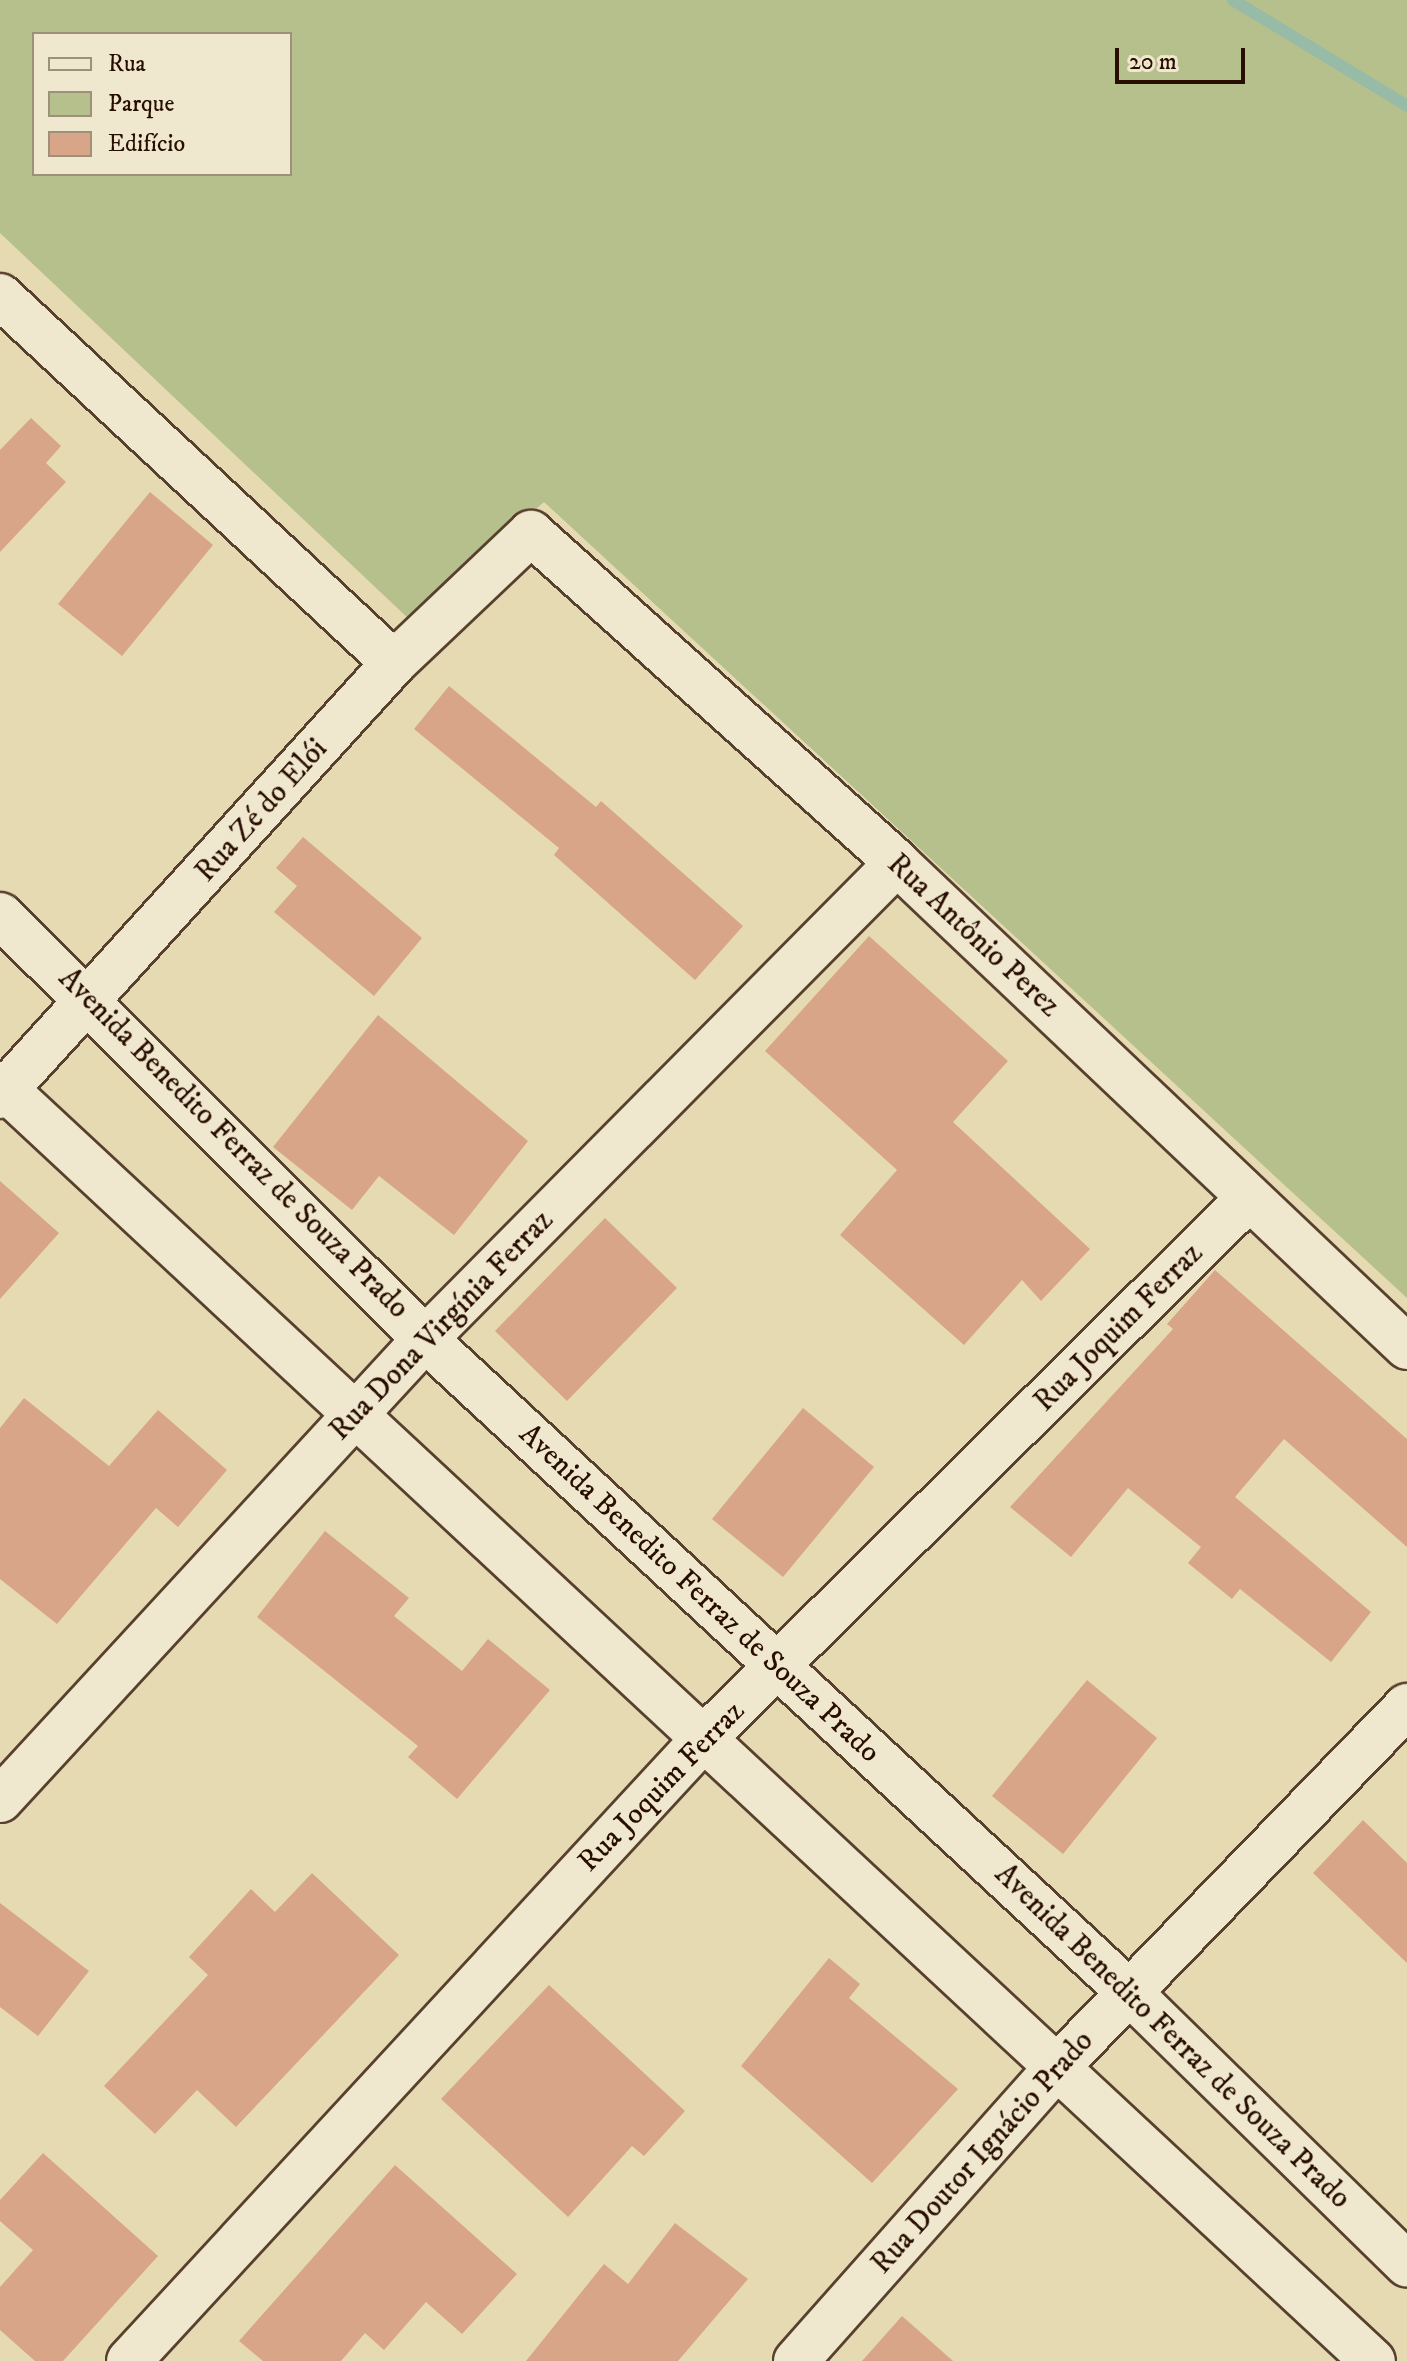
<!DOCTYPE html>
<meta charset="utf-8">
<style>
body{margin:0}
#map{position:relative;width:1407px;height:2361px;overflow:hidden;background:#e6dab3;font-family:"IM FELL DW Pica",serif}
div>[style]{position:absolute}
.green>*{inset:0;background:#b5c08c}
.stream>*{height:12px;margin:-6px;padding:0 6px;transform-origin:6px;border-radius:6px;background:#97bba6}
.building>*{inset:0;background:#d8a589}
.roads{filter:drop-shadow(2px 0 #58402e) drop-shadow(-2px 0 #58402e) drop-shadow(0 2px #58402e) drop-shadow(0 -2px #58402e)}
.minor>*{height:44px;margin:-22px;padding:0 22px;transform-origin:22px;border-radius:22px;background:#efe7ce}
span{translate:-50% -50%;white-space:nowrap;text-align:center;line-height:1.15;-webkit-text-stroke:6px #efe7ce;paint-order:stroke}
.street-label{font-size:30px;color:#280d01}
.legend{position:absolute;left:32px;top:32px;width:260px;height:144px;box-sizing:border-box;background:#efe7ce;border:2px solid #9f907c;margin:0;padding:10px 14px;list-style:none;font-size:24px;color:#280d01}
.legend li{display:flex;align-items:center;gap:16px;height:40px}
.legend b{width:40px;border:2px solid #9f907c}
.scale{position:absolute;left:1115px;top:48px;width:130px;height:36px;box-sizing:border-box;border:4px solid #280d01;border-top:0;padding-left:10px;font-size:24px;line-height:28px;white-space:nowrap;color:#280d01;-webkit-text-stroke:6px #efe7ce;paint-order:stroke}
</style>
<div id="map">
<div class="green">
<div style="clip-path:polygon(evenodd,0 0,1407px 0,1407px 1298px,544px 502px,410px 620px,0 233px,0 0,34px 34px,290px 34px,290px 174px,34px 174px,34px 34px)"></div>
</div>
<div class="stream">
<div style="left:1233px;top:0;width:204px;rotate:31.3deg"></div>
</div>
<div class="building">
<div style="clip-path:polygon(31px 418px,61px 446px,46px 463px,66px 482px,0 552px,0 450px)"></div>
<div style="clip-path:polygon(150px 492px,213px 545px,122px 656px,58px 604px)"></div>
<div style="clip-path:polygon(449px 686px,596px 807px,601px 801px,743px 926px,695px 980px,554px 855px,559px 848px,414px 729px)"></div>
<div style="clip-path:polygon(303px 837px,422px 938px,374px 996px,274px 912px,297px 886px,276px 868px)"></div>
<div style="clip-path:polygon(869px 936px,1008px 1061px,953px 1122px,1090px 1249px,1041px 1301px,1022px 1280px,964px 1345px,840px 1235px,897px 1170px,765px 1051px)"></div>
<div style="clip-path:polygon(378px 1015px,528px 1141px,454px 1235px,379px 1176px,352px 1210px,273px 1147px)"></div>
<div style="clip-path:polygon(0 1181px,59px 1233px,0 1299px)"></div>
<div style="clip-path:polygon(605px 1218px,677px 1288px,567px 1401px,495px 1331px)"></div>
<div style="clip-path:polygon(1215px 1270px,1407px 1439px,1407px 1547px,1284px 1439px,1235px 1497px,1371px 1612px,1331px 1662px,1240px 1589px,1232px 1599px,1188px 1563px,1201px 1547px,1128px 1488px,1071px 1557px,1010px 1507px,1173px 1329px,1167px 1324px)"></div>
<div style="clip-path:polygon(24px 1398px,109px 1466px,158px 1410px,227px 1470px,178px 1527px,156px 1508px,57px 1624px,0 1579px,0 1428px)"></div>
<div style="clip-path:polygon(803px 1408px,874px 1467px,783px 1577px,712px 1519px)"></div>
<div style="clip-path:polygon(325px 1531px,409px 1598px,394px 1616px,462px 1671px,488px 1639px,550px 1690px,457px 1799px,408px 1757px,418px 1746px,257px 1617px)"></div>
<div style="clip-path:polygon(1087px 1680px,1157px 1738px,1063px 1854px,992px 1796px)"></div>
<div style="clip-path:polygon(1363px 1820px,1407px 1863px,1407px 1963px,1313px 1873px)"></div>
<div style="clip-path:polygon(312px 1873px,399px 1955px,236px 2127px,197px 2090px,155px 2134px,104px 2086px,208px 1975px,189px 1957px,251px 1889px,275px 1912px)"></div>
<div style="clip-path:polygon(0 1903px,89px 1971px,38px 2036px,0 2007px)"></div>
<div style="clip-path:polygon(829px 1958px,860px 1984px,849px 1998px,958px 2089px,872px 2183px,741px 2066px)"></div>
<div style="clip-path:polygon(549px 1985px,685px 2111px,644px 2156px,632px 2146px,568px 2217px,441px 2099px)"></div>
<div style="clip-path:polygon(43px 2153px,158px 2256px,63px 2361px,35px 2361px,0 2330px,0 2287px,33px 2250px,0 2221px,0 2200px)"></div>
<div style="clip-path:polygon(395px 2165px,517px 2274px,462px 2334px,426px 2302px,384px 2350px,365px 2333px,341px 2361px,263px 2361px,239px 2341px)"></div>
<div style="clip-path:polygon(675px 2223px,748px 2279px,678px 2361px,526px 2361px,604px 2264px,628px 2284px)"></div>
<div style="clip-path:polygon(902px 2316px,953px 2361px,862px 2361px)"></div>
</div>
<div class="roads">
<div class="minor">
<div style="left:0;top:296px;width:538px;rotate:42.97deg"></div>
<div style="left:0;top:915px;width:600px;rotate:44.93deg"></div>
<div style="left:425px;top:1339px;width:962px;rotate:42.85deg"></div>
<div style="left:1130px;top:1993px;width:388px;rotate:44.4deg"></div>
<div style="left:0;top:1084px;width:1875px;rotate:42.93deg"></div>
<div style="left:0;top:1096px;width:585px;rotate:-47.7deg"></div>
<div style="left:394px;top:663px;width:189px;rotate:-43.5deg"></div>
<div style="left:531px;top:533px;width:493px;rotate:42deg"></div>
<div style="left:897px;top:863px;width:703px;rotate:43.5deg"></div>
<div style="left:0;top:1800px;width:627px;rotate:-47.33deg"></div>
<div style="left:425px;top:1339px;width:670px;rotate:-45.24deg"></div>
<div style="left:129px;top:2361px;width:852px;rotate:-47.28deg"></div>
<div style="left:707px;top:1735px;width:763px;rotate:-44.73deg"></div>
<div style="left:796px;top:2361px;width:393px;rotate:-48.4deg"></div>
<div style="left:1057px;top:2067px;width:503px;rotate:-45.89deg"></div>
</div>
</div>
<div class="street-label">
<span style="left:262px;top:811px;rotate:-48deg">Rua Zé do Elói</span>
<span style="left:973px;top:936px;rotate:43deg">Rua Antônio Perez</span>
<span style="left:233px;top:1144px;rotate:45deg">Avenida Benedito Ferraz de Souza Prado</span>
<span style="left:442px;top:1326px;rotate:-46deg">Rua Dona Virgínia Ferraz</span>
<span style="left:1119px;top:1328px;rotate:-45deg">Rua Joquim Ferraz</span>
<span style="left:699px;top:1594px;rotate:43deg">Avenida Benedito Ferraz de Souza Prado</span>
<span style="left:662px;top:1787px;rotate:-46deg">Rua Joquim Ferraz</span>
<span style="left:1172px;top:2037px;rotate:44deg">Avenida Benedito Ferraz de Souza Prado</span>
<span style="left:983px;top:2153px;rotate:-48deg">Rua Doutor Ignácio Prado</span>
</div>
<ul class="legend">
<li><b style="height:10px;background:#efe7ce"></b>Rua</li>
<li><b style="height:22px;background:#b5c08c"></b>Parque</li>
<li><b style="height:22px;background:#d8a589"></b>Edifício</li>
</ul>
<div class="scale">20 m</div>
</div>
